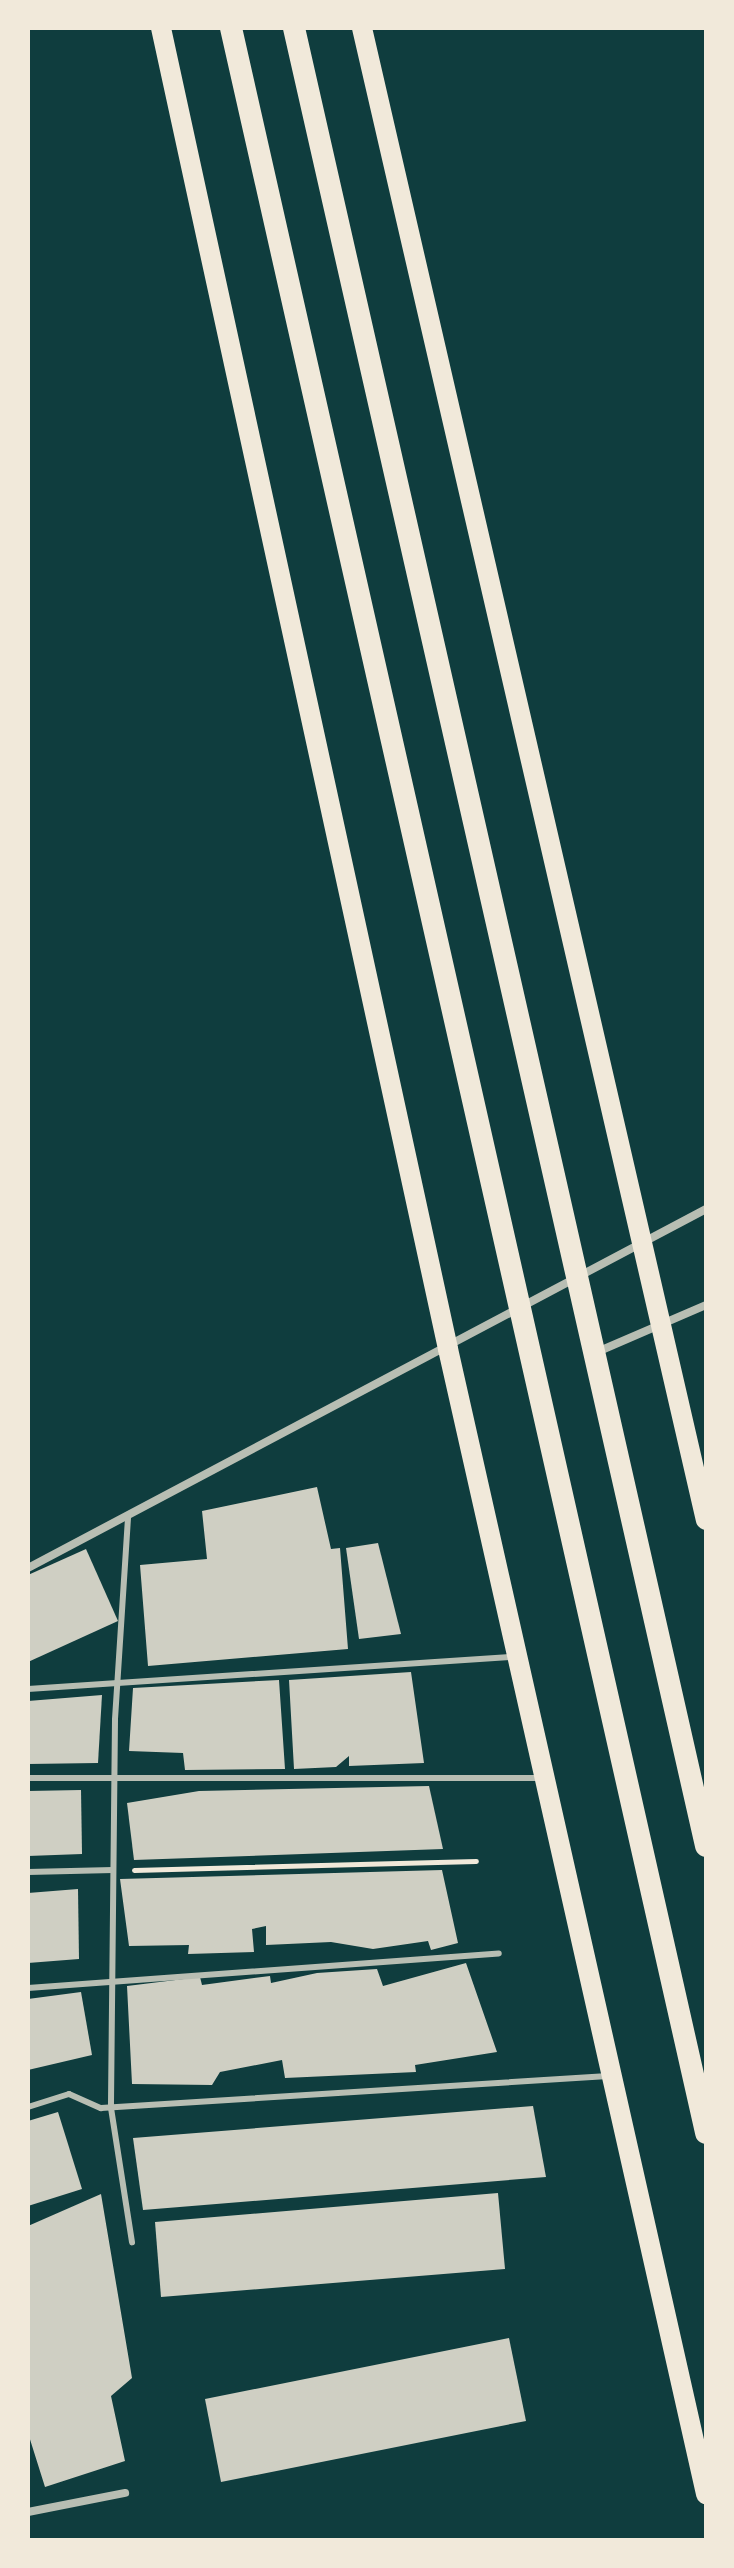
<!DOCTYPE html>
<style>
body{margin:0}
#map{position:relative;width:734px;height:2568px;overflow:hidden;background:#0f3d3e;font-family:"Asap Condensed",sans-serif}
div>[style]{position:absolute}
.building>*{inset:0;background:#cfcfc3}
.path>*{height:5px;margin:-2.5px;padding:0 2.5px;transform-origin:2.5px;border-radius:2.5px;background:#f1e9da}
.service>*{height:6px;margin:-3px;padding:0 3px;transform-origin:3px;border-radius:3px;background:#b8beb3}
.minor>*{height:8px;margin:-4px;padding:0 4px;transform-origin:4px;border-radius:4px;background:#b8beb3}
.primary>*{height:20px;margin:-10px;padding:0 10px;transform-origin:10px;border-radius:10px;background:#f1e9da}
.trunk>*{height:22px;margin:-11px;padding:0 11px;transform-origin:11px;border-radius:11px;background:#f1e9da}
span{translate:-50% -50%;white-space:nowrap;text-align:center;line-height:1.15;-webkit-text-stroke:8px #f1e9da;paint-order:stroke}
.frame{position:absolute;inset:0;border:30px solid #f1e9da;pointer-events:none}
</style>
<div id="map">
<div class="building">
<div style="clip-path:polygon(317px 1487px,331px 1549px,340px 1548px,348px 1649px,148px 1666px,140px 1565px,207px 1559px,202px 1511px)"></div>
<div style="clip-path:polygon(378px 1543px,401px 1634px,359px 1639px,346px 1548px)"></div>
<div style="clip-path:polygon(86px 1549px,118px 1621px,28px 1662px,28px 1575px)"></div>
<div style="clip-path:polygon(411px 1672px,424px 1763px,349px 1766px,349px 1756px,336px 1767px,294px 1769px,289px 1680px)"></div>
<div style="clip-path:polygon(279px 1680px,285px 1769px,185px 1770px,183px 1753px,129px 1751px,133px 1688px)"></div>
<div style="clip-path:polygon(102px 1695px,98px 1763px,28px 1764px,28px 1701px)"></div>
<div style="clip-path:polygon(429px 1786px,443px 1849px,134px 1860px,127px 1803px,199px 1791px)"></div>
<div style="clip-path:polygon(81px 1790px,82px 1854px,28px 1856px,28px 1791px)"></div>
<div style="clip-path:polygon(442px 1870px,458px 1943px,431px 1950px,428px 1941px,373px 1949px,331px 1942px,266px 1945px,266px 1926px,252px 1929px,254px 1952px,188px 1954px,189px 1945px,129px 1946px,120px 1879px)"></div>
<div style="clip-path:polygon(78px 1889px,79px 1959px,28px 1963px,28px 1893px)"></div>
<div style="clip-path:polygon(466px 1963px,497px 2052px,415px 2065px,416px 2072px,285px 2078px,282px 2060px,220px 2072px,212px 2085px,132px 2084px,127px 1986px,200px 1977px,202px 1985px,270px 1976px,271px 1983px,317px 1973px,377px 1969px,383px 1986px)"></div>
<div style="clip-path:polygon(81px 1992px,92px 2055px,28px 2070px,28px 1999px)"></div>
<div style="clip-path:polygon(533px 2106px,546px 2177px,143px 2210px,133px 2138px)"></div>
<div style="clip-path:polygon(58px 2112px,82px 2189px,28px 2206px,28px 2121px)"></div>
<div style="clip-path:polygon(498px 2193px,505px 2269px,161px 2297px,155px 2222px)"></div>
<div style="clip-path:polygon(101px 2194px,132px 2378px,111px 2396px,125px 2461px,45px 2487px,28px 2433px,28px 2226px)"></div>
<div style="clip-path:polygon(509px 2338px,526px 2421px,221px 2482px,205px 2399px)"></div>
</div>
<div class="path">
<div style="left:134px;top:1870px;width:342px;rotate:-1.5deg"></div>
</div>
<div class="service">
<div style="left:128px;top:1518px;width:202px;rotate:93.7deg"></div>
<div style="left:115px;top:1720px;width:388px;rotate:90.6deg"></div>
<div style="left:111px;top:2108px;width:136px;rotate:81.1deg"></div>
<div style="left:28px;top:1689px;width:488px;rotate:-3.8deg"></div>
<div style="left:28px;top:1778px;width:512px"></div>
<div style="left:28px;top:1872px;width:85px;rotate:-1.3deg"></div>
<div style="left:28px;top:1988px;width:472px;rotate:-4.2deg"></div>
<div style="left:28px;top:2107px;width:43px;rotate:-17.6deg"></div>
<div style="left:69px;top:2094px;width:35px;rotate:24deg"></div>
<div style="left:101px;top:2108px;width:508px;rotate:-3.61deg"></div>
</div>
<div class="minor">
<div style="left:597px;top:1352px;width:119px;rotate:-23.3deg"></div>
<div style="left:28px;top:1568px;width:767px;rotate:-27.9deg"></div>
<div style="left:28px;top:2512px;width:99px;rotate:-11.1deg"></div>
</div>
<div class="primary">
<div style="left:161px;top:28px;width:1352px;rotate:77.74deg"></div>
<div style="left:448px;top:1349px;width:1174px;rotate:77.3deg"></div>
<div style="left:362px;top:28px;width:1531px;rotate:77.02deg"></div>
</div>
<div class="trunk">
<div style="left:231px;top:28px;width:2158px;rotate:77.28deg"></div>
<div style="left:294px;top:28px;width:1864px;rotate:77.23deg"></div>
</div>
<div class="frame"></div>
</div>
